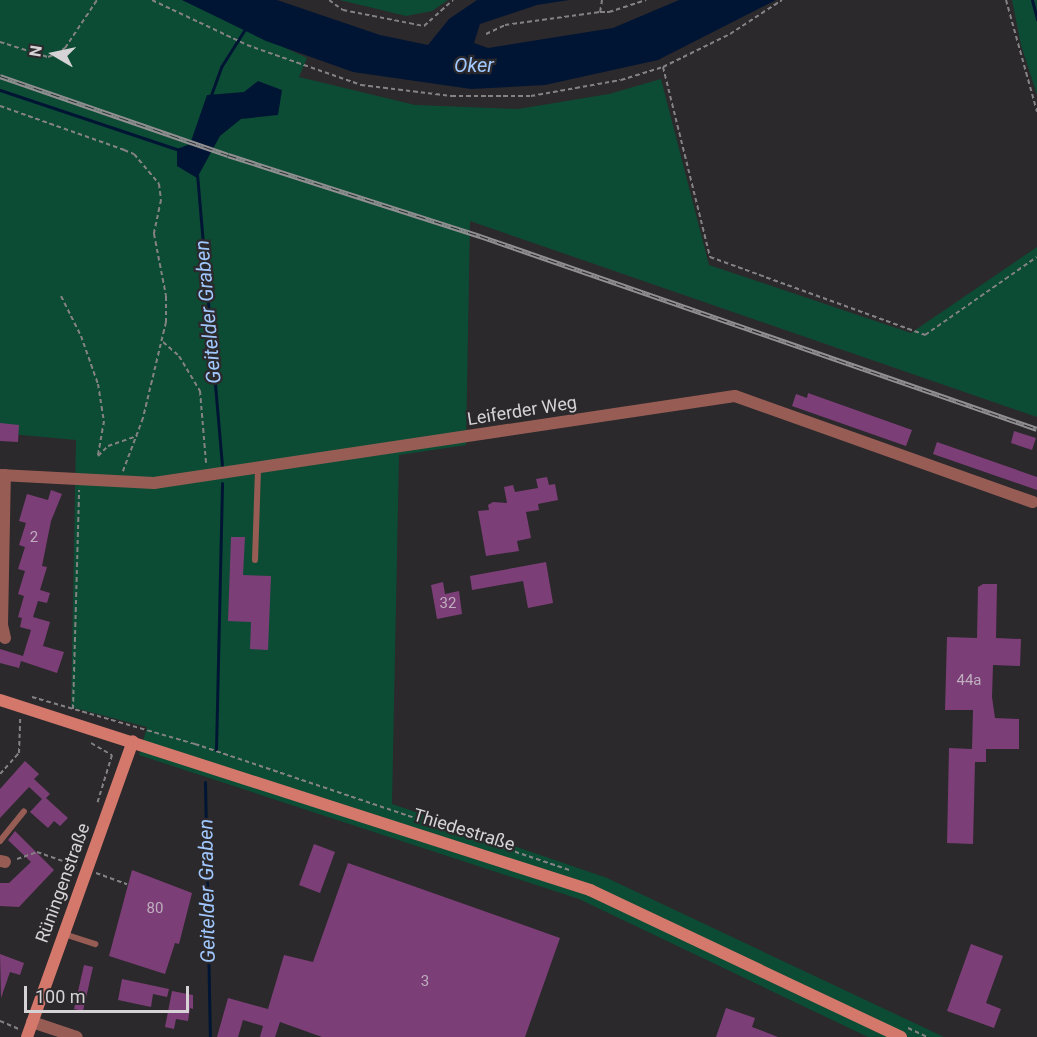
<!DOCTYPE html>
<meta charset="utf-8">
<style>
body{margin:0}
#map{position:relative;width:1037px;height:1037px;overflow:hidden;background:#2b292c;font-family:Roboto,sans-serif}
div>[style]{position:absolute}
.green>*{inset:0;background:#0d4c34}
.water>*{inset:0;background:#001534}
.stream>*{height:3px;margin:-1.5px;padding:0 1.5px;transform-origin:1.5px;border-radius:1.5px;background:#001534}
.building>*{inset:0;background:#7c3e77}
.path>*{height:2px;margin-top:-1px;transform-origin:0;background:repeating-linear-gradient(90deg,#848284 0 4.5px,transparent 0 7.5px)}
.lane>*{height:6px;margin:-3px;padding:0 3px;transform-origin:3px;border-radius:3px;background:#975d55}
.street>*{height:12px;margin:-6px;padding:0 6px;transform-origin:6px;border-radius:6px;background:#975d55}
.secondary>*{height:12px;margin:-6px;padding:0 6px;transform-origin:6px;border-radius:6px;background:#d5786c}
.rail>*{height:5px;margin-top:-2.5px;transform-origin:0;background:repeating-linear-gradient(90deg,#2b292c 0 9px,#918f91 0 18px);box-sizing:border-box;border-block:2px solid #918f91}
span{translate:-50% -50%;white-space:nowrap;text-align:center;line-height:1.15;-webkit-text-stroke:4.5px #2b292c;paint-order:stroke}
.number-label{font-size:15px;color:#bfaebe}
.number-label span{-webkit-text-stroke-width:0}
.street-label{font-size:18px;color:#d5d3d5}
.water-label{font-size:20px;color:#a1c8fe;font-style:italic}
.north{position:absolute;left:24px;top:24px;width:60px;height:60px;-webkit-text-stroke:4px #2b292c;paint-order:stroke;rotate:279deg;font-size:16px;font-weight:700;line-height:24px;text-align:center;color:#d5d3d5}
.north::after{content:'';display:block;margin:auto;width:21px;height:27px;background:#d5d3d5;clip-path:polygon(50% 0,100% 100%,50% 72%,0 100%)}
.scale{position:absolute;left:24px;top:986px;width:165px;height:27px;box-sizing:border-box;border:3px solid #d5d3d5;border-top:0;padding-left:8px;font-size:18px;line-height:21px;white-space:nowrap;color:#d5d3d5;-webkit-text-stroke:4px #2b292c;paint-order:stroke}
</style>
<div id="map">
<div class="green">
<div style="clip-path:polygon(0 0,182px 0,307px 58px,299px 77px,415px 105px,518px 109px,609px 94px,661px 79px,709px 265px,911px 333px,1037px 247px,1037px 417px,470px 221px,466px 445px,399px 455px,392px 804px,607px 878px,944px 1037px,868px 1037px,579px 899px,139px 755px,147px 727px,71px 707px,76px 440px,0 433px)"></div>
<div style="clip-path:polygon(340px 0,448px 0,432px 11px,406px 16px)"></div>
<div style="clip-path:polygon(1012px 0,1037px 0,1037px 95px,1021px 45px)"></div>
</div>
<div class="water">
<div style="clip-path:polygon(182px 0,277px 0,380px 35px,428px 45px,449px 19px,477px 0,569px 0,537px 5px,480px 24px,474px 43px,488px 48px,613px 28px,679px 0,776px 0,658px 60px,545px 85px,471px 89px,353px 72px,266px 41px)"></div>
<div style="clip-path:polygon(258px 81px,282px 90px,278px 115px,241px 119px,220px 136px,197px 178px,177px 166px,177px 149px,190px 144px,207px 95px,244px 92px)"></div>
</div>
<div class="stream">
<div style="left:1032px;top:0;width:20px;rotate:75deg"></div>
<div style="left:0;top:90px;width:189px;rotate:18.5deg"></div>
<div style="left:211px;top:95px;width:30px;rotate:-70deg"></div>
<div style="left:221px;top:67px;width:45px;rotate:-57.7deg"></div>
<div style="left:197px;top:174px;width:292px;rotate:85.1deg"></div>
<div style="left:216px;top:750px;width:267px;rotate:-88.7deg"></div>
<div style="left:205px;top:782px;width:255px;rotate:88.9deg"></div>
</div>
<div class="building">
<div style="clip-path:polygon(808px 393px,912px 430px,906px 446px,792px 406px,796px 394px,807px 398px)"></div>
<div style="clip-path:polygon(0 423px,19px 425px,18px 442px,0 441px)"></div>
<div style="clip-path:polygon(1014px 431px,1036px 438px,1032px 450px,1011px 443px)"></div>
<div style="clip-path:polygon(937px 442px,1037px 477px,1037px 490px,933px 454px)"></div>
<div style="clip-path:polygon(547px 477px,549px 485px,555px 484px,558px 500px,538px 504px,539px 510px,526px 512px,531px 538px,517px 541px,519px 551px,486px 556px,478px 511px,489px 510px,488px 505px,493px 502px,507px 503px,504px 487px,513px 485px,515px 492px,538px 488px,536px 479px)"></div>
<div style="clip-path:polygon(51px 490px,62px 494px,51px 521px,42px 566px,47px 567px,40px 590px,50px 593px,47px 603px,38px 601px,33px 617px,50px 622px,43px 646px,64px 652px,57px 673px,21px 661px,19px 668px,0 663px,0 649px,23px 656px,31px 630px,20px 627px,22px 618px,18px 617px,24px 596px,18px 594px,25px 571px,18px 569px,25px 547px,19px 545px,26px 523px,19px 521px,27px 494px,48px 500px)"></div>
<div style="clip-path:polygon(231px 537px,245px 537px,243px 575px,271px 576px,268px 650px,250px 649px,251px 622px,228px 621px)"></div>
<div style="clip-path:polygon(546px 562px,553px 603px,528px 608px,523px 581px,472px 590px,470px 576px)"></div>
<div style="clip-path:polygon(443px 582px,445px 594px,459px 591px,462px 614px,437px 619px,431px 585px)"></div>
<div style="clip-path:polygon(983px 584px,997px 584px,996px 638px,1021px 639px,1020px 666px,993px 665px,992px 697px,995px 718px,1019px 719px,1019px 749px,986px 749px,986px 762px,975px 762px,973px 844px,947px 843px,949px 748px,972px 749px,973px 710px,945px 710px,947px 637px,977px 638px,978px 587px)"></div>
<div style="clip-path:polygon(25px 761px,39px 774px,34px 779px,50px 794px,46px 798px,68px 818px,60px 826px,54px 821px,48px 828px,30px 812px,42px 799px,29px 787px,0 818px,0 789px)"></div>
<div style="clip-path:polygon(15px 831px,54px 870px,19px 907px,0 906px,0 883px,9px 883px,31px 862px,8px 840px)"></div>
<div style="clip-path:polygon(314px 844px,335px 852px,320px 893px,299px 885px)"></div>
<div style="clip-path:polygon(348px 863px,560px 938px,525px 1037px,322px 1037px,280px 1022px,275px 1037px,260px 1037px,263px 1026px,243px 1020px,238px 1037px,217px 1037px,228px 998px,268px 1009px,284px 955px,313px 962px)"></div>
<div style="clip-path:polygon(132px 870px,192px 893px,179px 944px,175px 943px,165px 974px,109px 956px)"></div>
<div style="clip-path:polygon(971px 944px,1003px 956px,986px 1003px,1001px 1009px,994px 1028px,947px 1011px)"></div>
<div style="clip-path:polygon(0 954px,24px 963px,20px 975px,10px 972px,1px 998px)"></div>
<div style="clip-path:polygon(84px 965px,93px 967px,83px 1011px,74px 1009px)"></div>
<div style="clip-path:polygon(122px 979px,169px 989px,167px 997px,153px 994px,151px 1007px,118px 1000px)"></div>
<div style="clip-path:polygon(172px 991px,193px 995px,193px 1009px,190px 1008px,188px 1021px,176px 1019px,174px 1029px,165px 1027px)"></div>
<div style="clip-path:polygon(726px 1008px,755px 1018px,752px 1027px,778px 1037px,716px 1037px)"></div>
</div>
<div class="path">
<div style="left:152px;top:0;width:105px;rotate:25.3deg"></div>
<div style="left:247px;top:45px;width:121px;rotate:19.3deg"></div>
<div style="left:361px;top:85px;width:91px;rotate:7deg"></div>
<div style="left:451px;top:96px;width:80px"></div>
<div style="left:531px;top:96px;width:91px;rotate:-10.1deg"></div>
<div style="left:621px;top:80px;width:44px;rotate:-17.2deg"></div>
<div style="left:663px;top:67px;width:75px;rotate:-26.2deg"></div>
<div style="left:730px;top:34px;width:62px;rotate:-33.2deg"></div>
<div style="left:329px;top:0;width:17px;rotate:36deg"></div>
<div style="left:343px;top:10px;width:83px;rotate:11.2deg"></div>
<div style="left:424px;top:26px;width:39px;rotate:-42deg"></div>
<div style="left:602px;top:0;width:12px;rotate:99deg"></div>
<div style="left:600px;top:12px;width:9px"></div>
<div style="left:609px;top:12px;width:39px;rotate:-18deg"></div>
<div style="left:1006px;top:0;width:116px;rotate:74.5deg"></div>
<div style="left:486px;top:34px;width:21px;rotate:-25deg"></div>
<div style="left:505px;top:25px;width:96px;rotate:-7.8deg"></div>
<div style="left:0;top:42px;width:50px;rotate:17.4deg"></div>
<div style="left:48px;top:57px;width:9px;rotate:-21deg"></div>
<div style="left:56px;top:54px;width:11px;rotate:-34deg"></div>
<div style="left:65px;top:48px;width:58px;rotate:-56.3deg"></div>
<div style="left:663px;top:67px;width:196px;rotate:76.1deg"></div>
<div style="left:710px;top:257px;width:229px;rotate:19.9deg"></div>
<div style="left:925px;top:335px;width:136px;rotate:-34.9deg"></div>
<div style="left:0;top:106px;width:132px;rotate:19.5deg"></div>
<div style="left:124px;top:150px;width:11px;rotate:22deg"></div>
<div style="left:134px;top:154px;width:39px;rotate:50deg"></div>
<div style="left:159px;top:184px;width:16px;rotate:83deg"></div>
<div style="left:161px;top:200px;width:35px;rotate:102deg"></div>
<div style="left:154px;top:234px;width:63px;rotate:79deg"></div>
<div style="left:166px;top:296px;width:26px;rotate:90deg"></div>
<div style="left:166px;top:322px;width:99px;rotate:103.5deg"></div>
<div style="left:143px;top:418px;width:57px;rotate:110.7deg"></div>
<div style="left:61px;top:296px;width:45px;rotate:63.4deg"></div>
<div style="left:81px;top:336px;width:51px;rotate:70.5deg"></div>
<div style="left:98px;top:384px;width:37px;rotate:81deg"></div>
<div style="left:104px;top:421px;width:36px;rotate:100deg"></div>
<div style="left:163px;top:342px;width:21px;rotate:41deg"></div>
<div style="left:179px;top:356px;width:41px;rotate:59deg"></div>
<div style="left:200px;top:391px;width:72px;rotate:85.2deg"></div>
<div style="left:98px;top:456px;width:14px;rotate:-45deg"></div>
<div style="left:108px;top:446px;width:31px;rotate:-19deg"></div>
<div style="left:32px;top:697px;width:170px;rotate:16.1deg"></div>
<div style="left:195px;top:744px;width:395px;rotate:18.6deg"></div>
<div style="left:73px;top:709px;width:219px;rotate:-88.4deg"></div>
<div style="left:91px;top:743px;width:24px;rotate:30deg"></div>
<div style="left:112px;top:755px;width:51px;rotate:107deg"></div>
<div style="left:0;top:774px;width:28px;rotate:-48deg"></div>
<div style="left:19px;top:753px;width:34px;rotate:-88deg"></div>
<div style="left:17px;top:859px;width:21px;rotate:-19deg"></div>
<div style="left:37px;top:852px;width:42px;rotate:19.3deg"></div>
<div style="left:96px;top:873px;width:33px;rotate:20deg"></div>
<div style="left:0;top:1021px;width:21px;rotate:23deg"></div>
<div style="left:908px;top:1028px;width:21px;rotate:25deg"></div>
</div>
<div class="lane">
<div style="left:255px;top:560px;width:92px;rotate:-88.1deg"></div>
<div style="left:0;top:841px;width:38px;rotate:-51deg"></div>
<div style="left:64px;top:934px;width:33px;rotate:18deg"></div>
</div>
<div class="street">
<div style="left:0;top:475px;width:154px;rotate:3deg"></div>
<div style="left:154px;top:483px;width:587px;rotate:-8.52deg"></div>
<div style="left:735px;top:396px;width:316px;rotate:19.6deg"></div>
<div style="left:5px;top:638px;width:13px;rotate:-103deg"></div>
<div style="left:2px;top:625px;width:150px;rotate:-88.9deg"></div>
<div style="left:0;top:861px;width:5px;rotate:11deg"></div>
<div style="left:32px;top:1022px;width:47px;rotate:18.4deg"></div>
</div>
<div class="secondary">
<div style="left:0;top:700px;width:620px;rotate:17.85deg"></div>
<div style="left:590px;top:890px;width:344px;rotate:25.3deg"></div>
<div style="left:27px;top:1037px;width:314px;rotate:-70.3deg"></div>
</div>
<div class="rail">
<div style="left:0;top:76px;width:241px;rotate:19.1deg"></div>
<div style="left:228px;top:155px;width:265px;rotate:17.8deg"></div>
<div style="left:480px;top:236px;width:589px;rotate:19.11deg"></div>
</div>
<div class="number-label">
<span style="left:34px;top:538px">2</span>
<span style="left:448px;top:604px">32</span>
<span style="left:969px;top:681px">44a</span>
<span style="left:155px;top:909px">80</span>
<span style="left:425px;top:982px">3</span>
</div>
<div class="street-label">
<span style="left:522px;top:411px;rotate:-9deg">Leiferder Weg</span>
<span style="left:464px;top:830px;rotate:17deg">Thiedestraße</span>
<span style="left:63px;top:883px;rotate:-70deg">Rüningenstraße</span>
</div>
<div class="water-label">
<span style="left:474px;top:65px">Oker</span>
<span style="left:208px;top:312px;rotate:-95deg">Geitelder Graben</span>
<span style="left:207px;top:891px;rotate:-91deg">Geitelder Graben</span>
</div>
<div class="north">N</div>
<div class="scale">100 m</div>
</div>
